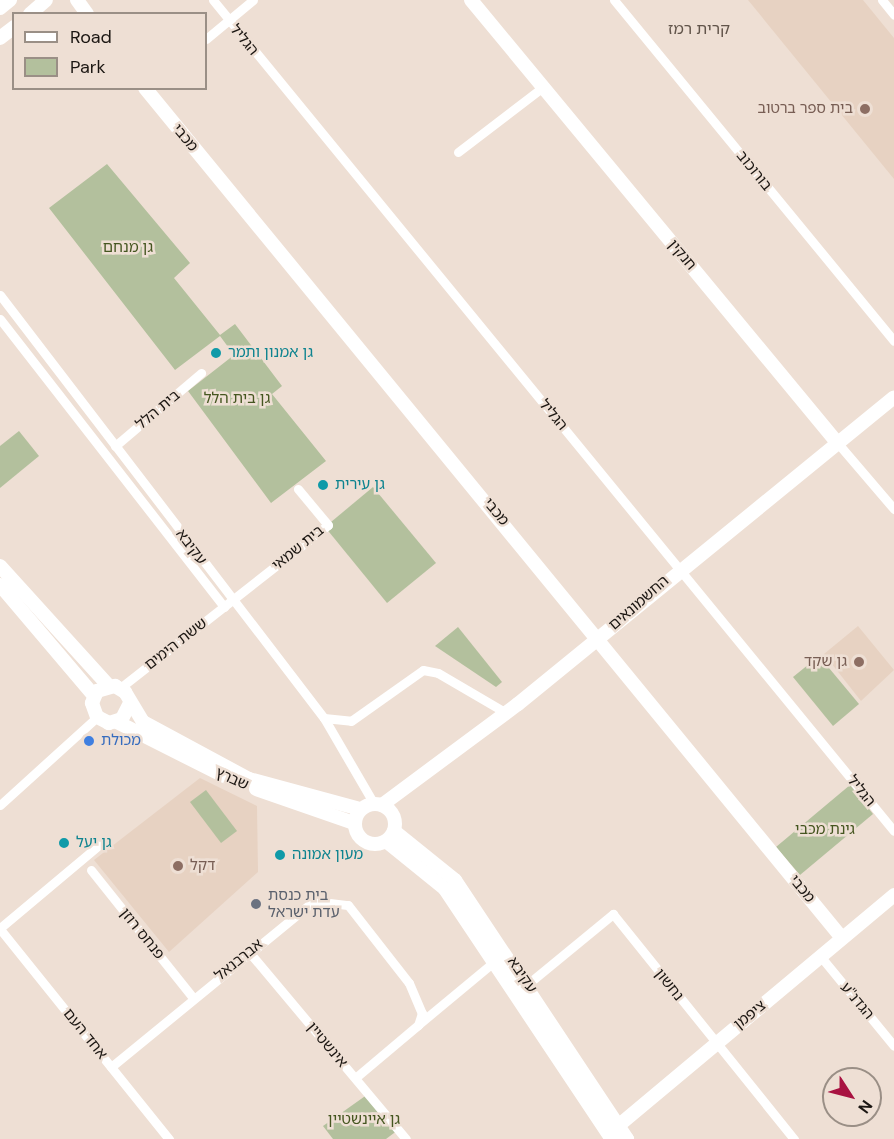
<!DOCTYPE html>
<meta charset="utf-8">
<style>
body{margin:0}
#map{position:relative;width:894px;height:1139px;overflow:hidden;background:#eedfd4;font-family:"DM Sans","Noto Sans Hebrew",sans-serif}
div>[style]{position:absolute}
.built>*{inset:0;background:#e7d2c2}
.green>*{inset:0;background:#b3c09d}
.street>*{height:9px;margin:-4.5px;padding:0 4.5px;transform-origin:4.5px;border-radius:4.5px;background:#fff}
.secondary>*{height:14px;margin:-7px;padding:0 7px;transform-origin:7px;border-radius:7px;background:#fff}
.secondary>.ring{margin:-7px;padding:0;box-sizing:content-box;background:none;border:14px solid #fff;border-radius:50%}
.dots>*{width:16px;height:16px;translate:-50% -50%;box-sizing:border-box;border:3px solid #eedfd4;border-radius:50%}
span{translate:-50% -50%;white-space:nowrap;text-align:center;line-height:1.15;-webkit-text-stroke:5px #eedfd4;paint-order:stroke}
.street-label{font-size:15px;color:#1b1612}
.education-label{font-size:15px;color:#785e54}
.right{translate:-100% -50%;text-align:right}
.left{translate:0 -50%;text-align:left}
.park-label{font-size:15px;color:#455620}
.culture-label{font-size:15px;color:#0d838f}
.shop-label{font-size:15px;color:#366cbe}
.worship-label{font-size:15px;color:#5b616d}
.neighbourhood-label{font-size:16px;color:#62554b}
.legend{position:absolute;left:12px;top:12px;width:195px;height:78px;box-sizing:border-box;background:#eedfd4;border:2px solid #9a8f86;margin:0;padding:8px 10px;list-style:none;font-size:18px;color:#1b1612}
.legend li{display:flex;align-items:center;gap:12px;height:30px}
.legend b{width:30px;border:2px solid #9a8f86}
.north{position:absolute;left:822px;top:1067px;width:60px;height:60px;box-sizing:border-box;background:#eedfd4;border:2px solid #9a8f86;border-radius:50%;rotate:126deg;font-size:16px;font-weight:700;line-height:24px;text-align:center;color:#1b1612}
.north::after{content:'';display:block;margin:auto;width:21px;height:27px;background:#a81241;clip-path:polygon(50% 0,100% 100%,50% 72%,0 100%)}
</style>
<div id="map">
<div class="built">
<div style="clip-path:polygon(748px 0,863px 0,894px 38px,894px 179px)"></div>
<div style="clip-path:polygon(858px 626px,894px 670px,861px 701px,824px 654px)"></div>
<div style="clip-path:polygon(200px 778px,257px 806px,258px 872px,169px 952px,94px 860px)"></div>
</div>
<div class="green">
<div style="clip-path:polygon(107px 164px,190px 263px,174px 278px,220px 335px,235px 324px,282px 386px,272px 394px,326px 461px,271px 503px,188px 391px,234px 355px,220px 336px,175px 370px,49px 208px)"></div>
<div style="clip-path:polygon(19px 431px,39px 456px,0 488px,0 446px)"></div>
<div style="clip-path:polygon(373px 487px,436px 563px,387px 603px,325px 527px)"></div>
<div style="clip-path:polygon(458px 627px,502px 682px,496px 687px,435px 646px)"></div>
<div style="clip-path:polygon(819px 656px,859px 704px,833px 726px,793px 677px)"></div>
<div style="clip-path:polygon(850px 785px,873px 814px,800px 875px,776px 847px)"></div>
<div style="clip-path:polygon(206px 790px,237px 831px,221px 843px,190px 802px)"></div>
<div style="clip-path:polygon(368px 1094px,398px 1130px,386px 1139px,333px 1139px,323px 1126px)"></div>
</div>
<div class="street">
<div style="left:213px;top:0;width:1074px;rotate:50.67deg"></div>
<div style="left:614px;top:0;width:441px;rotate:50.6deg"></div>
<div style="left:882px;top:0;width:19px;rotate:51deg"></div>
<div style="left:206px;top:39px;width:61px;rotate:-39.7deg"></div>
<div style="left:458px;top:152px;width:107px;rotate:-37.4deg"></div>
<div style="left:0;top:295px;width:533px;rotate:52.55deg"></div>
<div style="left:324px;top:718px;width:99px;rotate:59.8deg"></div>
<div style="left:0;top:319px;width:365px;rotate:52.1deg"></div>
<div style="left:835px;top:440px;width:91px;rotate:49.5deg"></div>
<div style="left:115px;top:446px;width:113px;rotate:-40.3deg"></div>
<div style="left:120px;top:688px;width:264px;rotate:-38.1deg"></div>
<div style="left:328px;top:525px;width:47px;rotate:-129.8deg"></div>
<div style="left:324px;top:718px;width:27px;rotate:6deg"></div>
<div style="left:351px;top:721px;width:88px;rotate:-35.3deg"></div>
<div style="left:423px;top:670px;width:15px;rotate:11deg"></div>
<div style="left:438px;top:673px;width:75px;rotate:30.3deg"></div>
<div style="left:0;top:805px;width:131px;rotate:-42.2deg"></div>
<div style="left:91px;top:870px;width:164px;rotate:51.4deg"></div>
<div style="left:0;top:928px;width:129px;rotate:-40deg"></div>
<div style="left:0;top:929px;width:270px;rotate:51.2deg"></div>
<div style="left:249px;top:952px;width:244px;rotate:50deg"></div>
<div style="left:821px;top:957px;width:115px;rotate:50.6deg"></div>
<div style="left:529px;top:983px;width:109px;rotate:-39.4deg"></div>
<div style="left:613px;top:914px;width:289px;rotate:51.2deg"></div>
<div style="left:419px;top:1024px;width:100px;rotate:-39.7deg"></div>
<div style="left:111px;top:1067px;width:262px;rotate:-39.3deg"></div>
<div style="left:314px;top:901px;width:34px;rotate:7deg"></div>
<div style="left:348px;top:905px;width:99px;rotate:52deg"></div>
<div style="left:409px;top:983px;width:33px;rotate:67deg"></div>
<div style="left:422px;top:1013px;width:13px;rotate:108deg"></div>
<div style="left:418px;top:1025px;width:82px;rotate:139.9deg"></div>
</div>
<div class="secondary">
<div style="left:77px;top:0;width:17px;rotate:54deg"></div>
<div style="left:471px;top:0;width:571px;rotate:50.4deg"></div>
<div style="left:0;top:8px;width:13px;rotate:-39deg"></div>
<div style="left:30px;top:14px;width:21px;rotate:-41deg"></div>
<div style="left:0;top:38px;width:18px;rotate:-38deg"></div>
<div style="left:145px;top:88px;width:1099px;rotate:50.65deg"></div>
<div style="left:0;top:566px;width:162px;rotate:47.8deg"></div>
<div style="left:0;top:585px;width:145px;rotate:49.7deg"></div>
<div style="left:129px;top:705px;width:16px;rotate:117deg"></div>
<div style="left:122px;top:719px;width:14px;rotate:163deg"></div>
<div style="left:109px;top:723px;width:13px;rotate:-153deg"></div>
<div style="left:97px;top:717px;width:15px;rotate:-110deg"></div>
<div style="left:92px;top:703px;width:13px;rotate:-67deg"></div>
<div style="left:97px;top:691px;width:19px;rotate:-16deg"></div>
<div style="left:115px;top:686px;width:12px;rotate:31deg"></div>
<div style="left:125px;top:692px;width:35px;rotate:59deg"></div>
<div style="left:143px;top:722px;width:120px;rotate:28.3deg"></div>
<div style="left:249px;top:779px;width:115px;rotate:15.1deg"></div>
<div style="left:117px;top:722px;width:120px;rotate:26.8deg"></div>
<div style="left:256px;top:789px;width:104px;rotate:19.1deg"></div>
<div class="ring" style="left:355px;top:804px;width:26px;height:26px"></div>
<div style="left:382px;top:805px;width:169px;rotate:-36.6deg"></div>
<div style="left:518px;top:704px;width:485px;rotate:-39.2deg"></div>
<div style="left:394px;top:831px;width:78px;rotate:38.8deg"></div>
<div style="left:455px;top:880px;width:311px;rotate:56.4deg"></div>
<div style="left:386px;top:841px;width:76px;rotate:39.1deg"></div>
<div style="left:445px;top:889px;width:301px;rotate:56.3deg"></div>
<div style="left:627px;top:1139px;width:16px;rotate:-176deg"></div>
<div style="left:611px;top:1138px;width:14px;rotate:-60deg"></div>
<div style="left:618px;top:1126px;width:360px;rotate:-39.9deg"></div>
</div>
<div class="dots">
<div style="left:865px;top:109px;background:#8d6e63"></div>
<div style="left:216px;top:353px;background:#0f9aa8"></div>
<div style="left:323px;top:485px;background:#0f9aa8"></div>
<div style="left:859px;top:662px;background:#8d6e63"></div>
<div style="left:89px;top:741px;background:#3f7fe0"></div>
<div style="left:64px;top:843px;background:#0f9aa8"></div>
<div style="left:280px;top:855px;background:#0f9aa8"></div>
<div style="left:178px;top:866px;background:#8d6e63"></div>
<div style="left:256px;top:904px;background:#6b7280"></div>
</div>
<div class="street-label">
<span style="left:244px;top:40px;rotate:50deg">הגליל</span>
<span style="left:185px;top:138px;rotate:50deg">מכבי</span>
<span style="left:754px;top:171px;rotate:51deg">בורוכוב</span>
<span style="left:682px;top:255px;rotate:50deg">חנקין</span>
<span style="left:158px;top:410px;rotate:-40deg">בית הלל</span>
<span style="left:553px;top:415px;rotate:50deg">הגליל</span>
<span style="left:496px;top:512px;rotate:50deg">מכבי</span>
<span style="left:191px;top:547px;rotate:53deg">עקיבא</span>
<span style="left:298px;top:548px;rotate:-39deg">בית שמאי</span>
<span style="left:639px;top:603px;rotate:-41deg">החשמונאים</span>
<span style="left:176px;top:644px;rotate:-38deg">ששת הימים</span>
<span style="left:232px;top:779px;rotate:24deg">שברץ</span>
<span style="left:861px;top:791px;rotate:51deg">הגליל</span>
<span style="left:802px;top:889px;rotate:51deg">מכבי</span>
<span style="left:142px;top:934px;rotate:51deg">פנחס רוזן</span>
<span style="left:239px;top:960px;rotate:-39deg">אברבנאל</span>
<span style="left:522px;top:975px;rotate:56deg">עקיבא</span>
<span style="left:669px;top:985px;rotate:51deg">נחשון</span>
<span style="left:857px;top:1001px;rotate:50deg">הגדנ''ע</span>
<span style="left:750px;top:1015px;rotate:-39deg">ציפמן</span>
<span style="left:85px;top:1034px;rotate:51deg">אחד העם</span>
<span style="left:327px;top:1045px;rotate:50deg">אינשטיין</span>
</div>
<div class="education-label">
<span class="right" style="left:853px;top:109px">בית ספר ברטוב</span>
<span class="right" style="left:847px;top:662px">גן שקד</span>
<span class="left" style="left:190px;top:866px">דקל</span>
</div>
<div class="park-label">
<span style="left:128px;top:248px">גן מנחם</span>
<span style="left:237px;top:399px">גן בית הלל</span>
<span style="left:825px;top:830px">גינת מכבי</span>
<span style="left:364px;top:1120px">גן איינשטיין</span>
</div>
<div class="culture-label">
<span class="left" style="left:228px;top:353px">גן אמנון ותמר</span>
<span class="left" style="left:335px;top:485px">גן עירית</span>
<span class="left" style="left:76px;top:843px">גן יעל</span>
<span class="left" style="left:292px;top:855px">מעון אמונה</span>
</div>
<div class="shop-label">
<span class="left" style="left:101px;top:741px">מכולת</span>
</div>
<div class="worship-label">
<span class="left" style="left:268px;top:904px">בית כנסת<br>עדת ישראל</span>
</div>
<div class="neighbourhood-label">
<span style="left:699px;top:29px">קרית רמז</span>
</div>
<ul class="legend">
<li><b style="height:8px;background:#fff"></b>Road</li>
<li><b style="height:16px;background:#b3c09d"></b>Park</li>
</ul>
<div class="north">N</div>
</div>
